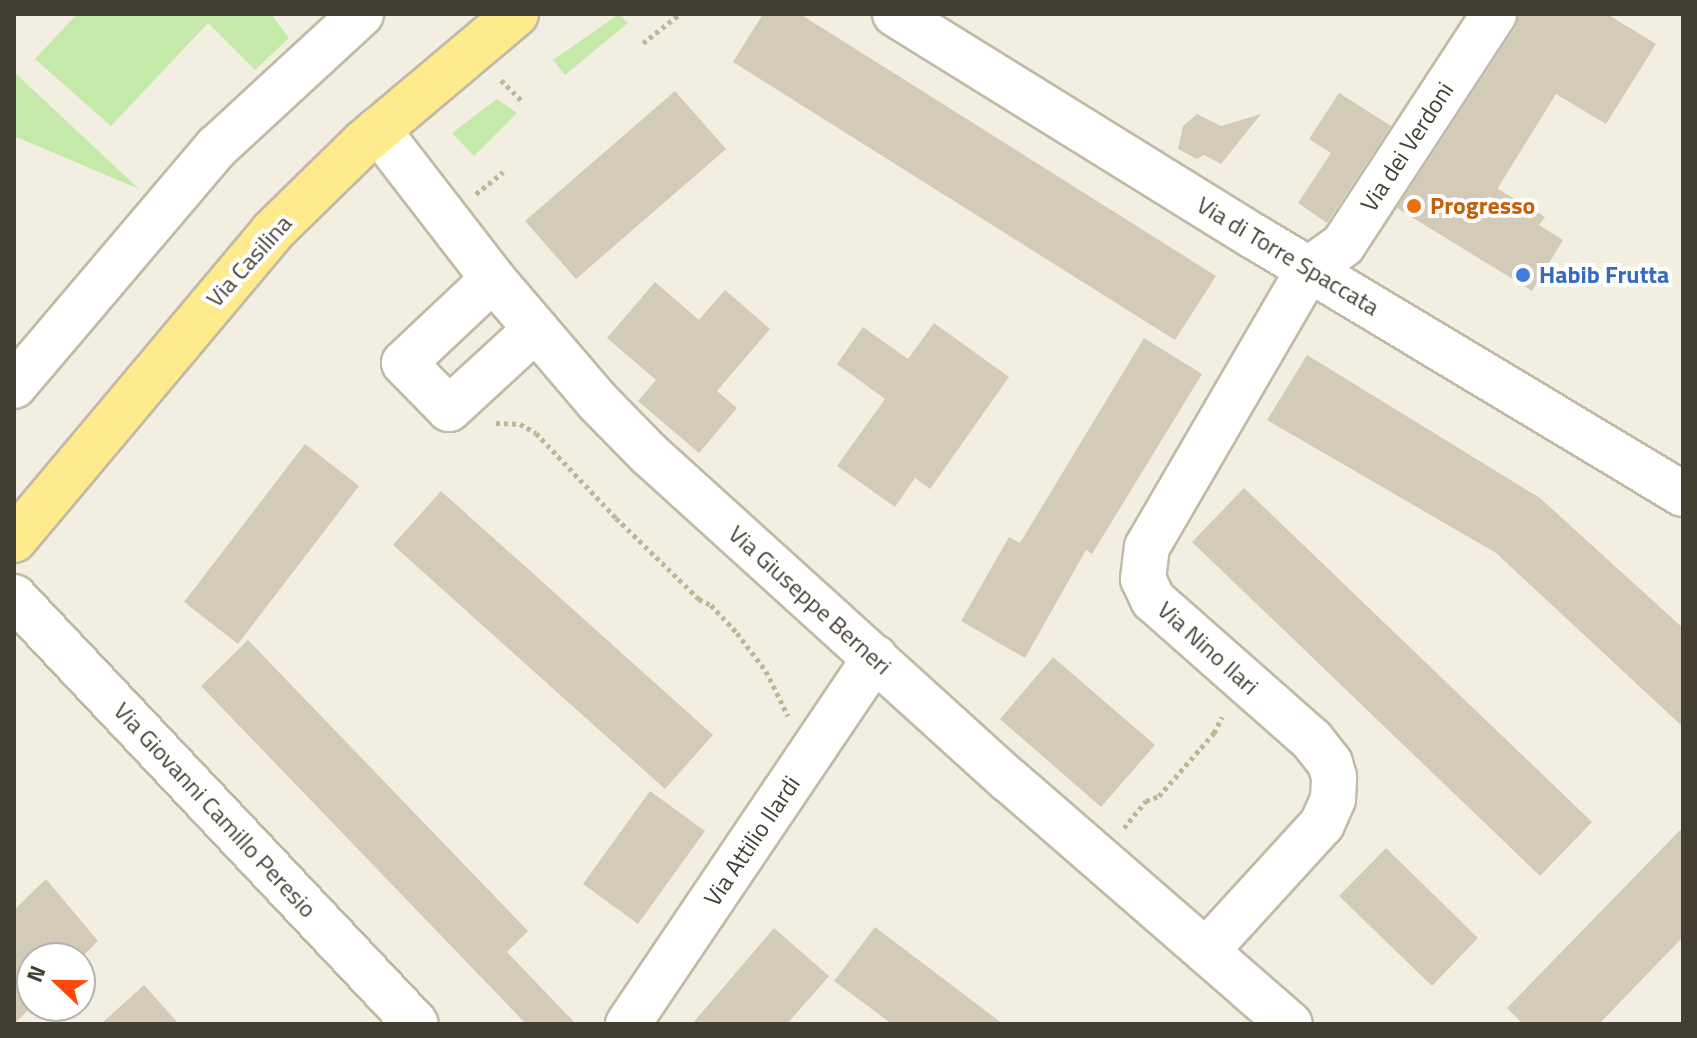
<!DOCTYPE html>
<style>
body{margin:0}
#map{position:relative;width:1697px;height:1038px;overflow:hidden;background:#f2efe2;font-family:"Titillium Web",sans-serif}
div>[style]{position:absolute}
.green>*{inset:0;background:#c5e9a8}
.building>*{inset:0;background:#d3cbb7}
.path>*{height:5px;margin-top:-2.5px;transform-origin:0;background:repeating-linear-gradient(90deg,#c0b595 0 4px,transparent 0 8px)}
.roads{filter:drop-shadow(2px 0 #c0baa7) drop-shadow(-2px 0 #c0baa7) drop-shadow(0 2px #c0baa7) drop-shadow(0 -2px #c0baa7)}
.minor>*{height:44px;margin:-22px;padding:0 22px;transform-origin:22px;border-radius:22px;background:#fff}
.major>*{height:44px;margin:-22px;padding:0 22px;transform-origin:22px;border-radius:22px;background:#ffea8e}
.dots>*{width:22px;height:22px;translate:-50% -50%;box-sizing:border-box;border:4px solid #fff;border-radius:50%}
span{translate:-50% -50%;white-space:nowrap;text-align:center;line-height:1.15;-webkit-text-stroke:8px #fff;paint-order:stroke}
.street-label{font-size:24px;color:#433e32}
.food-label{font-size:24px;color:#c56008;font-weight:700}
.left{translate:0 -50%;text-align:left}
.shop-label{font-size:24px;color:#366cbe;font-weight:700}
.frame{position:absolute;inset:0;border:16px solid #433e32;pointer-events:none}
.north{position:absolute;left:16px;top:942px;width:80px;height:80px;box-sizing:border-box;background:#fff;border:2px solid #b4b2ad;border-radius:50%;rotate:292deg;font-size:22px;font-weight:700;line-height:32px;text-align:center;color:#433e32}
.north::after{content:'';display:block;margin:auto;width:28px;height:36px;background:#ff480c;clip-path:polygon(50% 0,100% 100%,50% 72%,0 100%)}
</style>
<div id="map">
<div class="green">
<div style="clip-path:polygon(77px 14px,271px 14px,289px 38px,255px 70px,208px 23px,111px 126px,35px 59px)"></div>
<div style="clip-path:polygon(619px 14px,628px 23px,565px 75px,553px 60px)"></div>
<div style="clip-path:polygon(14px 72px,139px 189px,14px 136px)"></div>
<div style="clip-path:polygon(497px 99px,517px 113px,474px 156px,452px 133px)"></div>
</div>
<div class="building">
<div style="clip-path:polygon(763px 14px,800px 14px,1216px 276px,1175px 340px,733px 62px)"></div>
<div style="clip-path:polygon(1519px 14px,1607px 14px,1656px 44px,1606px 124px,1556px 94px,1499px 186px,1498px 189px,1545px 217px,1539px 225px,1563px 240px,1532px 291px,1397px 208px,1515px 28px)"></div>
<div style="clip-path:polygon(675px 91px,726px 149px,576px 279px,525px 221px)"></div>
<div style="clip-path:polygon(1339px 93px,1391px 126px,1327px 223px,1298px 203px,1331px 153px,1309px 139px)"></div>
<div style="clip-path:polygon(1197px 114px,1221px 126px,1261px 114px,1221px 164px,1204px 155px,1197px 159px,1178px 149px,1183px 126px)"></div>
<div style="clip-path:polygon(655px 282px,699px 320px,725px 290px,770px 329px,717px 391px,737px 408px,699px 453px,638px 401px,656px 380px,607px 338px)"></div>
<div style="clip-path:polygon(934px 323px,1009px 377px,930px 489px,915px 478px,895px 507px,837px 466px,885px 399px,837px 364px,863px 327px,908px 359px)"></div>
<div style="clip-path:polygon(1144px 338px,1202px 374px,1092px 554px,1086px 550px,1025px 658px,961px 621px,1009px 537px,1020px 543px)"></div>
<div style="clip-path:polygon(1307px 355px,1540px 498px,1683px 628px,1683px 727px,1496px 553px,1267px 420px)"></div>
<div style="clip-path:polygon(305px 444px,359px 486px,238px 644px,184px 602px)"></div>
<div style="clip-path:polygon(1244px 488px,1592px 822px,1540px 876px,1192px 542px)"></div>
<div style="clip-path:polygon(441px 491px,713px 735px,665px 789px,393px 545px)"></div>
<div style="clip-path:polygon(248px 640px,528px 931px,507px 952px,576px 1024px,526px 1024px,201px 686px)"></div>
<div style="clip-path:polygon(1053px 657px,1155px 745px,1101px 807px,1000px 719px)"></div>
<div style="clip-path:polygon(650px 791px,705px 831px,638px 924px,583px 884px)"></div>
<div style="clip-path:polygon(1683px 827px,1683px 937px,1599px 1024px,1523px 1024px,1507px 1008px)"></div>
<div style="clip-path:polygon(1386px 848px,1478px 938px,1432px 986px,1339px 896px)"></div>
<div style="clip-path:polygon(46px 879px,98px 941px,80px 959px,32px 958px,32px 1006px,14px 1024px,14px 910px)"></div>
<div style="clip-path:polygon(875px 927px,1003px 1024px,892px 1024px,834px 981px)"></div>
<div style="clip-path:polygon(774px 928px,829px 976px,787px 1024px,692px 1024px)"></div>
<div style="clip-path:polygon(144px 985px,179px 1024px,101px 1024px)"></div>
</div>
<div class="path">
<div style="left:643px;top:43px;width:47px;rotate:-38.1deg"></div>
<div style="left:501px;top:80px;width:28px;rotate:45deg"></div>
<div style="left:476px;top:194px;width:35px;rotate:-39deg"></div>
<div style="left:496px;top:423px;width:24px;rotate:2deg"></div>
<div style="left:520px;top:424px;width:18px;rotate:29deg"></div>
<div style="left:536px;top:433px;width:117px;rotate:46.7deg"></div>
<div style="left:616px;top:518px;width:116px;rotate:44.3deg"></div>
<div style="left:699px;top:599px;width:13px;rotate:27deg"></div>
<div style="left:711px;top:605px;width:38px;rotate:47deg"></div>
<div style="left:737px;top:633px;width:48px;rotate:52.7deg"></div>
<div style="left:766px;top:671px;width:50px;rotate:63.9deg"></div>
<div style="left:1124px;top:828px;width:35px;rotate:-51deg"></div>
<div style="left:1146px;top:801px;width:14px;rotate:-21deg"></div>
<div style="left:1159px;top:796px;width:84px;rotate:-48.9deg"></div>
<div style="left:1214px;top:733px;width:18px;rotate:-63deg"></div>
</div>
<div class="roads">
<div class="minor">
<div style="left:895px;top:14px;width:423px;rotate:31.8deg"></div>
<div style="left:1255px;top:237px;width:499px;rotate:31deg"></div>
<div style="left:378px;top:130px;width:188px;rotate:52.3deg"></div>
<div style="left:493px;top:279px;width:162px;rotate:49.5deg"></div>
<div style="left:598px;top:402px;width:73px;rotate:45.6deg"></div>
<div style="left:649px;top:454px;width:486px;rotate:42.2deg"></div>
<div style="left:1009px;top:780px;width:372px;rotate:41deg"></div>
<div style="left:493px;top:279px;width:122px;rotate:136.7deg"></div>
<div style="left:404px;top:363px;width:64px;rotate:45.6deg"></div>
<div style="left:449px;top:409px;width:118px;rotate:-42.6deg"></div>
<div style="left:14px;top:386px;width:314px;rotate:-49.7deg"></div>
<div style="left:217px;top:147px;width:196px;rotate:-42.7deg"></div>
<div style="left:14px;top:597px;width:586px;rotate:46.73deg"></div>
<div style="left:1206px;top:951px;width:172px;rotate:-47.6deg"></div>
<div style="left:1322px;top:824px;width:27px;rotate:-66deg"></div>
<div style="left:1333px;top:799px;width:22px;rotate:-87deg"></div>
<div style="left:1334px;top:777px;width:15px;rotate:-106deg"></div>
<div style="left:1330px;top:763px;width:29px;rotate:-128deg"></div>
<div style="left:1312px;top:740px;width:212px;rotate:-138.6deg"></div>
<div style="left:1153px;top:600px;width:23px;rotate:-115deg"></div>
<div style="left:1143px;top:579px;width:32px;rotate:-83deg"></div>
<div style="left:1147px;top:547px;width:322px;rotate:-59.8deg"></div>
<div style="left:1309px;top:269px;width:42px;rotate:-35.2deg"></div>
<div style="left:1343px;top:245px;width:276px;rotate:-56.8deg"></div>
<div style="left:628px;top:1024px;width:442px;rotate:-56deg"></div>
</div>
<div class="major">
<div style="left:14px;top:540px;width:402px;rotate:-50deg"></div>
<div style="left:272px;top:232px;width:127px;rotate:-44.4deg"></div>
<div style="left:363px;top:143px;width:200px;rotate:-40.1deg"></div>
</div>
</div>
<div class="dots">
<div style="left:1414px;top:206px;background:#e8710a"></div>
<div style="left:1523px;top:275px;background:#3f7fe0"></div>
</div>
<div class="street-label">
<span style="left:1407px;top:147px;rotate:-57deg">Via dei Verdoni</span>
<span style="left:1288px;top:256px;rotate:31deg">Via di Torre Spaccata</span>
<span style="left:249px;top:261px;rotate:-48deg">Via Casilina</span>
<span style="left:810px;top:600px;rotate:42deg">Via Giuseppe Berneri</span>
<span style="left:1208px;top:648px;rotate:42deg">Via Nino Ilari</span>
<span style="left:215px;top:810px;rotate:47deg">Via Giovanni Camillo Peresio</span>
<span style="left:752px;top:841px;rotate:-56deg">Via Attilio Ilardi</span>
</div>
<div class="food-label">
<span class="left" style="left:1430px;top:206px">Progresso</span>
</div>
<div class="shop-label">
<span class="left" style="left:1539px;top:275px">Habib Frutta</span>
</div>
<div class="frame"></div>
<div class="north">N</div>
</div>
